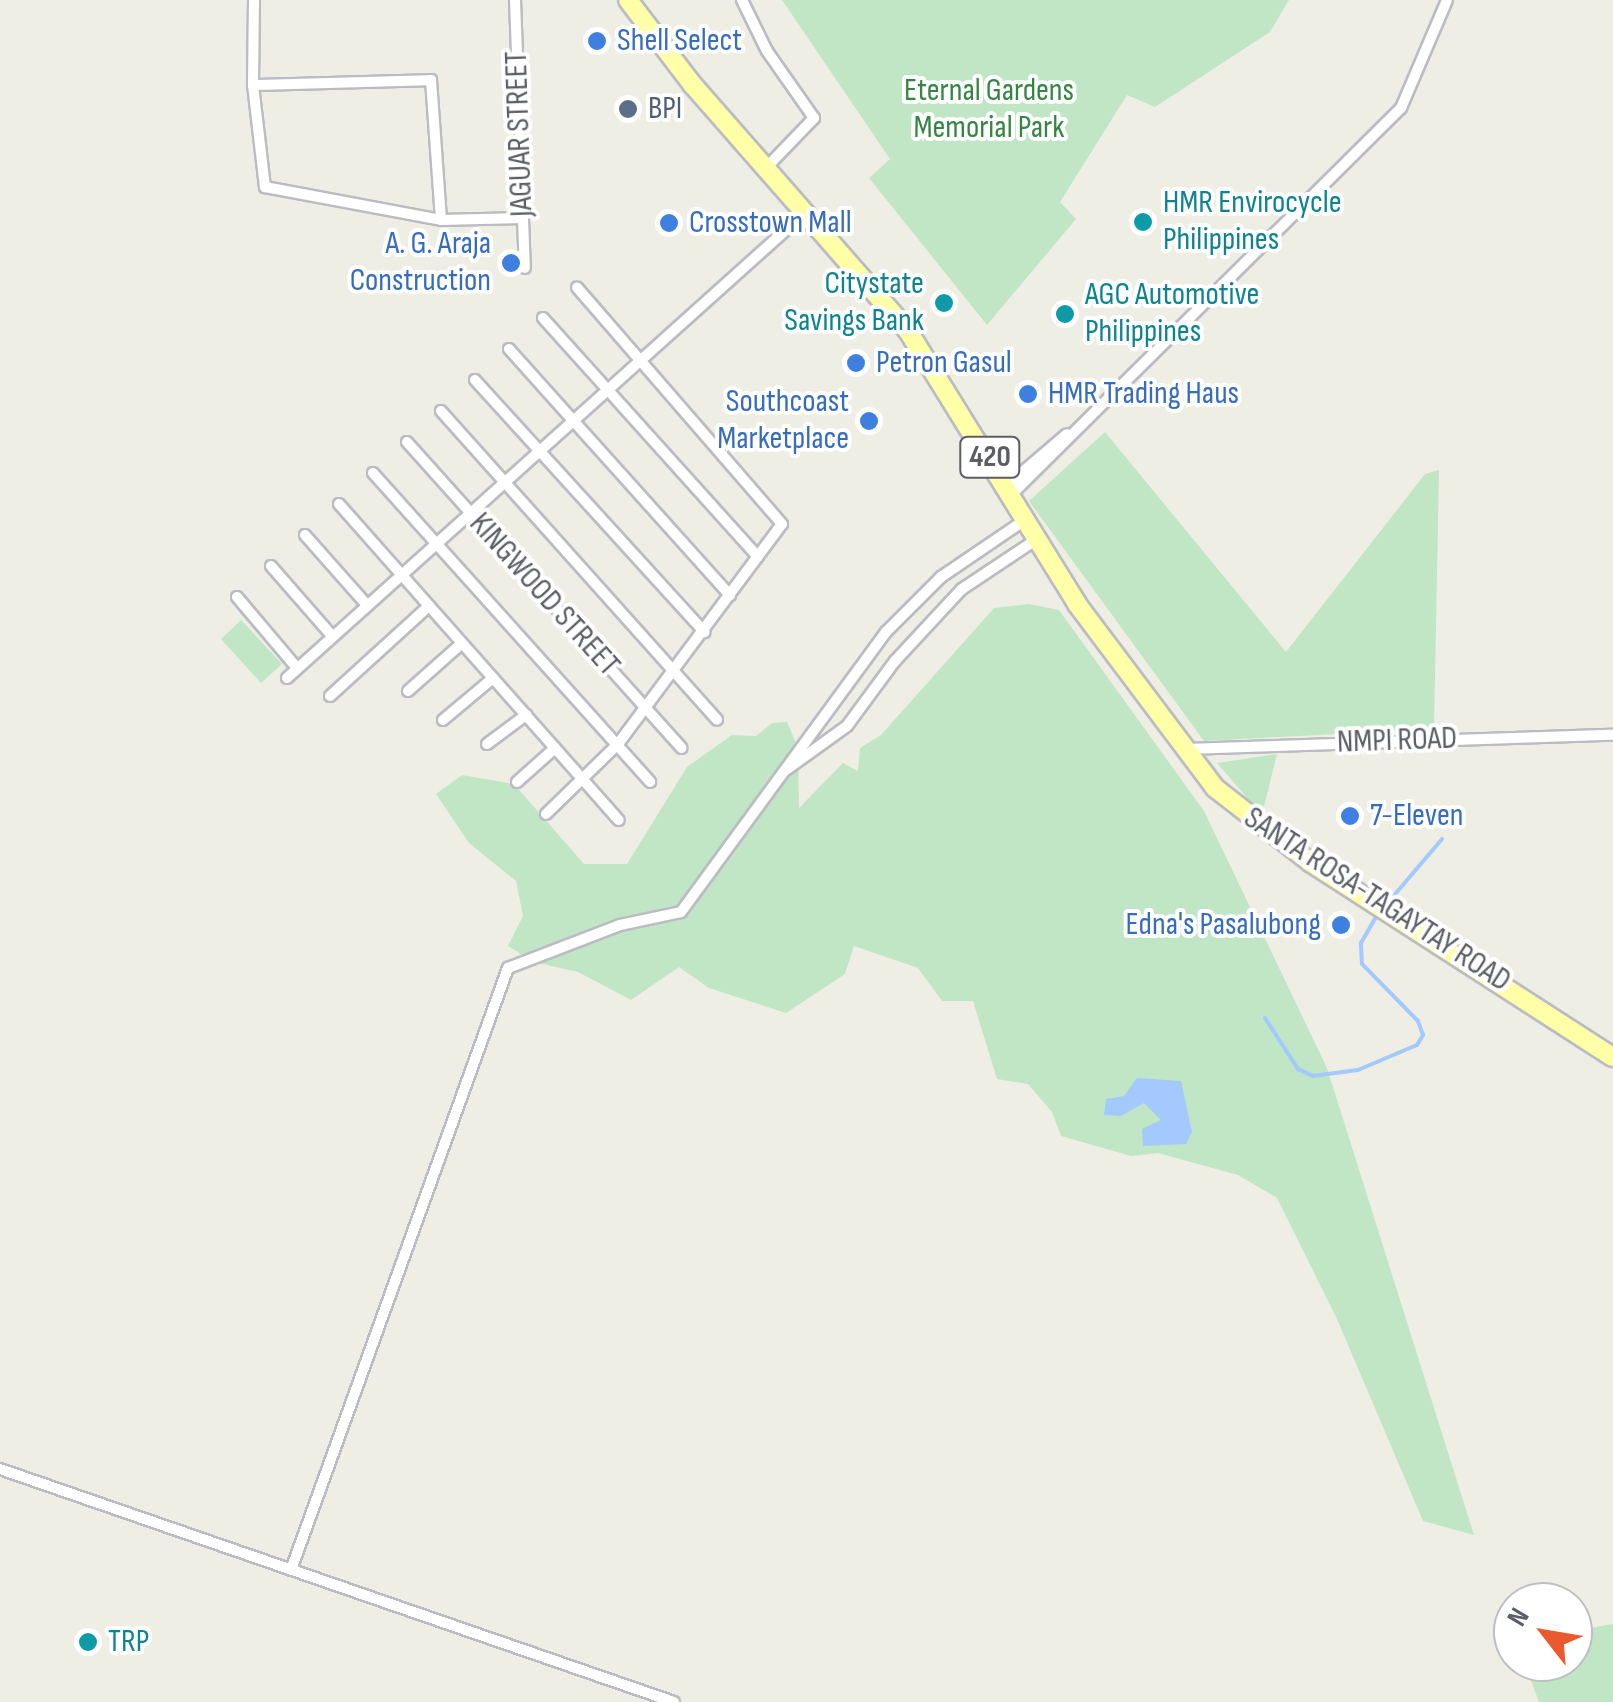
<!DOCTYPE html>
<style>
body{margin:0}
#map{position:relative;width:1613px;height:1702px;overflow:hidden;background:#efeee4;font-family:"Sofia Sans Condensed",sans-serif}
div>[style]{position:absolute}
.green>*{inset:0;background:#c0e6c6}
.water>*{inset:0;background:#a3c9ff}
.stream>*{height:4px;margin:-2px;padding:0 2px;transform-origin:2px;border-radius:2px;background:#a3c9ff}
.roads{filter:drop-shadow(2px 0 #bbbcc3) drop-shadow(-2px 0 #bbbcc3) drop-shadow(0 2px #bbbcc3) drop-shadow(0 -2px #bbbcc3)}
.street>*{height:10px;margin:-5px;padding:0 5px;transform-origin:5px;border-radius:5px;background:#fff}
.primary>*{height:18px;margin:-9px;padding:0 9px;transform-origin:9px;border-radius:9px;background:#ffffa8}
.dots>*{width:28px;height:28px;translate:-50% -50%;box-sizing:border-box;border:5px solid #fff;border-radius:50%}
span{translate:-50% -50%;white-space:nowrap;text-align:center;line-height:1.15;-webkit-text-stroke:8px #fff;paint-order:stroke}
.shield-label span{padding:2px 8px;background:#fff;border:2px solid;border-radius:8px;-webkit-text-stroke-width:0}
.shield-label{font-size:30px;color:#5c5e65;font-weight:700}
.shop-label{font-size:32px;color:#366cbe}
.left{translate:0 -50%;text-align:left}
.right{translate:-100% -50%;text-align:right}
.park-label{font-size:32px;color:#348444}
.service-label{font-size:32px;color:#4e5e75}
.street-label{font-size:32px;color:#5c5e65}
.culture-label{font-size:32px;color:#0d838f}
.north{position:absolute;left:1493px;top:1582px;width:100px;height:100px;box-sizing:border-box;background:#fff;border:2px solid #bebfc1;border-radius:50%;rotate:301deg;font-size:28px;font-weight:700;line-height:40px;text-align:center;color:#5c5e65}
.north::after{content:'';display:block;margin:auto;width:35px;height:45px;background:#ea5a2e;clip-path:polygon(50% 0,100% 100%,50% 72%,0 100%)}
</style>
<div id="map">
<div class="green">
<div style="clip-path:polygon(782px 0,1289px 0,1270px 32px,1155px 107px,1127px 95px,1060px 202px,1076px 219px,987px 325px,869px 178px,890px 159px)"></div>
<div style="clip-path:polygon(1105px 432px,1286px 652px,1425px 474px,1439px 470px,1434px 729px,1204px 741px,1029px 501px)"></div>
<div style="clip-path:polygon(1029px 604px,1059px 610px,1204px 811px,1327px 1068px,1474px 1535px,1423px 1521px,1337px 1319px,1277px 1198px,1238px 1175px,1158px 1153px,1131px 1156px,1061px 1136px,1052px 1112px,1028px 1084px,997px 1079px,973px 1001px,942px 1001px,918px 968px,854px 946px,845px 974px,786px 1013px,709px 988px,679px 967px,631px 1000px,578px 972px,534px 962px,508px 946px,523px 916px,516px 881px,469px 843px,436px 794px,462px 775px,514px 784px,584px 864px,627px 864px,687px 767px,732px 735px,756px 736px,772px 723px,787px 722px,798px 748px,799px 808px,843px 763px,858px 771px,860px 748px,881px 735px,994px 608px)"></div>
<div style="clip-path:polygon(241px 620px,282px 664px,261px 683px,221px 639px)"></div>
<div style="clip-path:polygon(1277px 754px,1262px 815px,1217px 763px)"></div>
<div style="clip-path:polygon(1613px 1624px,1613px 1702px,1539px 1702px,1524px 1662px,1573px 1662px,1573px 1631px)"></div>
</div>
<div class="water">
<div style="clip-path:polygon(1137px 1078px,1181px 1081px,1192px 1132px,1186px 1144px,1143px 1146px,1142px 1129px,1161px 1120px,1144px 1103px,1121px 1116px,1104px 1115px,1106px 1099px,1124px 1096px)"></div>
</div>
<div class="stream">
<div style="left:1385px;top:906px;width:88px;rotate:-49.6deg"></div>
<div style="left:1265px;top:1018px;width:61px;rotate:57.1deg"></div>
<div style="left:1298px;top:1069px;width:17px;rotate:25deg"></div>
<div style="left:1313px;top:1076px;width:45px;rotate:-7.6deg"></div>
<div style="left:1358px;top:1070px;width:64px;rotate:-23deg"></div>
<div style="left:1417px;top:1045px;width:12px;rotate:-59deg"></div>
<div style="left:1423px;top:1035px;width:15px;rotate:-110deg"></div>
<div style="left:1418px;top:1021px;width:80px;rotate:-134.5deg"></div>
<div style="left:1362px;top:964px;width:21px;rotate:-93deg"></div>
<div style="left:1361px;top:943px;width:34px;rotate:-60deg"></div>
</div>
<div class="roads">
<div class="street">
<div style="left:254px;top:0;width:85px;rotate:90.7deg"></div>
<div style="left:253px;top:85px;width:103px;rotate:83.3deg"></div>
<div style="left:265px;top:187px;width:179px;rotate:10.6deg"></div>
<div style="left:441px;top:220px;width:82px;rotate:-1.4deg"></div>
<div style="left:515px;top:0;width:268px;rotate:87.9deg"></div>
<div style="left:742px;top:0;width:57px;rotate:63.9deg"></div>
<div style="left:767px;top:51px;width:82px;rotate:55deg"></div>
<div style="left:814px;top:118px;width:68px;rotate:133.8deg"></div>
<div style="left:253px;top:85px;width:178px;rotate:-1.6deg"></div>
<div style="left:431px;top:80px;width:140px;rotate:85.9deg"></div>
<div style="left:543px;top:318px;width:321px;rotate:48deg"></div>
<div style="left:509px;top:349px;width:331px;rotate:48.1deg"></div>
<div style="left:475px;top:380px;width:341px;rotate:47.7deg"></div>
<div style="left:441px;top:411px;width:414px;rotate:48.2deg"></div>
<div style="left:407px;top:442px;width:411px;rotate:48.1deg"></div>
<div style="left:373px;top:473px;width:415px;rotate:48.1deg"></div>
<div style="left:1006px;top:486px;width:80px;rotate:-40.4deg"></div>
<div style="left:1011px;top:495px;width:549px;rotate:-44.78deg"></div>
<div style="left:1401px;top:108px;width:117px;rotate:-66.9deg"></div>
<div style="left:339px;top:504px;width:422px;rotate:48.5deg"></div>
<div style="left:305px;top:535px;width:92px;rotate:48.5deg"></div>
<div style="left:271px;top:566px;width:93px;rotate:48.9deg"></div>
<div style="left:237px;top:597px;width:93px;rotate:49.8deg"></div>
<div style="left:287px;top:678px;width:699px;rotate:-41.93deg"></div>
<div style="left:408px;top:691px;width:72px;rotate:-41.6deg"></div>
<div style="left:330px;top:696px;width:134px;rotate:-42.3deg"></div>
<div style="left:443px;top:720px;width:65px;rotate:-40deg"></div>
<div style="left:487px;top:744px;width:49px;rotate:-36.6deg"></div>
<div style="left:1184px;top:749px;width:429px;rotate:-1.9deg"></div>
<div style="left:786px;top:770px;width:75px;rotate:-35.8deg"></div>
<div style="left:847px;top:726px;width:81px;rotate:-53.6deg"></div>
<div style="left:895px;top:661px;width:98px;rotate:-47.1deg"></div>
<div style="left:962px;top:589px;width:90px;rotate:-33.7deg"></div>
<div style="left:517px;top:782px;width:51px;rotate:-41.8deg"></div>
<div style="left:546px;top:814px;width:100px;rotate:-44.2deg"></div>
<div style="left:618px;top:744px;width:274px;rotate:-53.3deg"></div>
<div style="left:782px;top:524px;width:313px;rotate:-130.9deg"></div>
<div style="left:0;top:1469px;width:713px;rotate:19.07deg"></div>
<div style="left:291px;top:1570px;width:640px;rotate:-70.18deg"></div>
<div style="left:508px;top:968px;width:120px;rotate:-21deg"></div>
<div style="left:620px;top:925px;width:62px;rotate:-12deg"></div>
<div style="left:681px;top:912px;width:347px;rotate:-53.8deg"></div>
<div style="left:886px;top:632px;width:78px;rotate:-45deg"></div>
<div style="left:941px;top:577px;width:102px;rotate:-34.2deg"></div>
</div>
<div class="primary">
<div style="left:628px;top:0;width:106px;rotate:52.7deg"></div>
<div style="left:692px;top:84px;width:328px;rotate:48.8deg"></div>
<div style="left:908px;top:331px;width:321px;rotate:58.2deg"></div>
<div style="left:1077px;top:604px;width:230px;rotate:53.1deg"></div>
<div style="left:1215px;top:788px;width:120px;rotate:37.9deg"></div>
<div style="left:1310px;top:862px;width:360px;rotate:32.8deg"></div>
</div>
</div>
<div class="dots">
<div style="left:597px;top:41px;background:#3f7fe0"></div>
<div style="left:628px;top:109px;background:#5c6f8a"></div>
<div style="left:1143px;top:222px;background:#0f9aa8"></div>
<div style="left:669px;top:223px;background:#3f7fe0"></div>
<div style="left:511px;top:263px;background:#3f7fe0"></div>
<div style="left:944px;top:303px;background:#0f9aa8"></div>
<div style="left:1065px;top:314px;background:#0f9aa8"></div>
<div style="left:856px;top:363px;background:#3f7fe0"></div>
<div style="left:1028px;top:394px;background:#3f7fe0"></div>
<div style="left:869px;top:421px;background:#3f7fe0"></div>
<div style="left:1350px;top:816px;background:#3f7fe0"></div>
<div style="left:1341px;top:925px;background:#3f7fe0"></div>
<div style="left:88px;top:1642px;background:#0f9aa8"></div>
</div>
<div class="shield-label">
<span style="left:990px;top:457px">420</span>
</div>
<div class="shop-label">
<span class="left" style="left:617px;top:41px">Shell Select</span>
<span class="left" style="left:689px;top:223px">Crosstown Mall</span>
<span class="right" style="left:491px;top:263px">A. G. Araja<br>Construction</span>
<span class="left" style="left:876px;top:363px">Petron Gasul</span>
<span class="left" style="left:1048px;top:394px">HMR Trading Haus</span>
<span class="right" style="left:849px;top:421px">Southcoast<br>Marketplace</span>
<span class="left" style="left:1370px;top:816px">7-Eleven</span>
<span class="right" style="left:1321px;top:925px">Edna's Pasalubong</span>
</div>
<div class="park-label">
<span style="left:989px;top:110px">Eternal Gardens<br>Memorial Park</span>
</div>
<div class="service-label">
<span class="left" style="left:648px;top:109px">BPI</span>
</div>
<div class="street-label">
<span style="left:520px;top:134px;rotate:-92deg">JAGUAR STREET</span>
<span style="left:544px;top:595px;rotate:48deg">KINGWOOD STREET</span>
<span style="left:1397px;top:741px;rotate:-2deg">NMPI ROAD</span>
<span style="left:1377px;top:900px;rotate:33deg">SANTA ROSA-TAGAYTAY ROAD</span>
</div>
<div class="culture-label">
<span class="left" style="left:1163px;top:222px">HMR Envirocycle<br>Philippines</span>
<span class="right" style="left:924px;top:303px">Citystate<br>Savings Bank</span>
<span class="left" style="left:1085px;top:314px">AGC Automotive<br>Philippines</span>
<span class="left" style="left:108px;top:1642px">TRP</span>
</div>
<div class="north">N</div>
</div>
